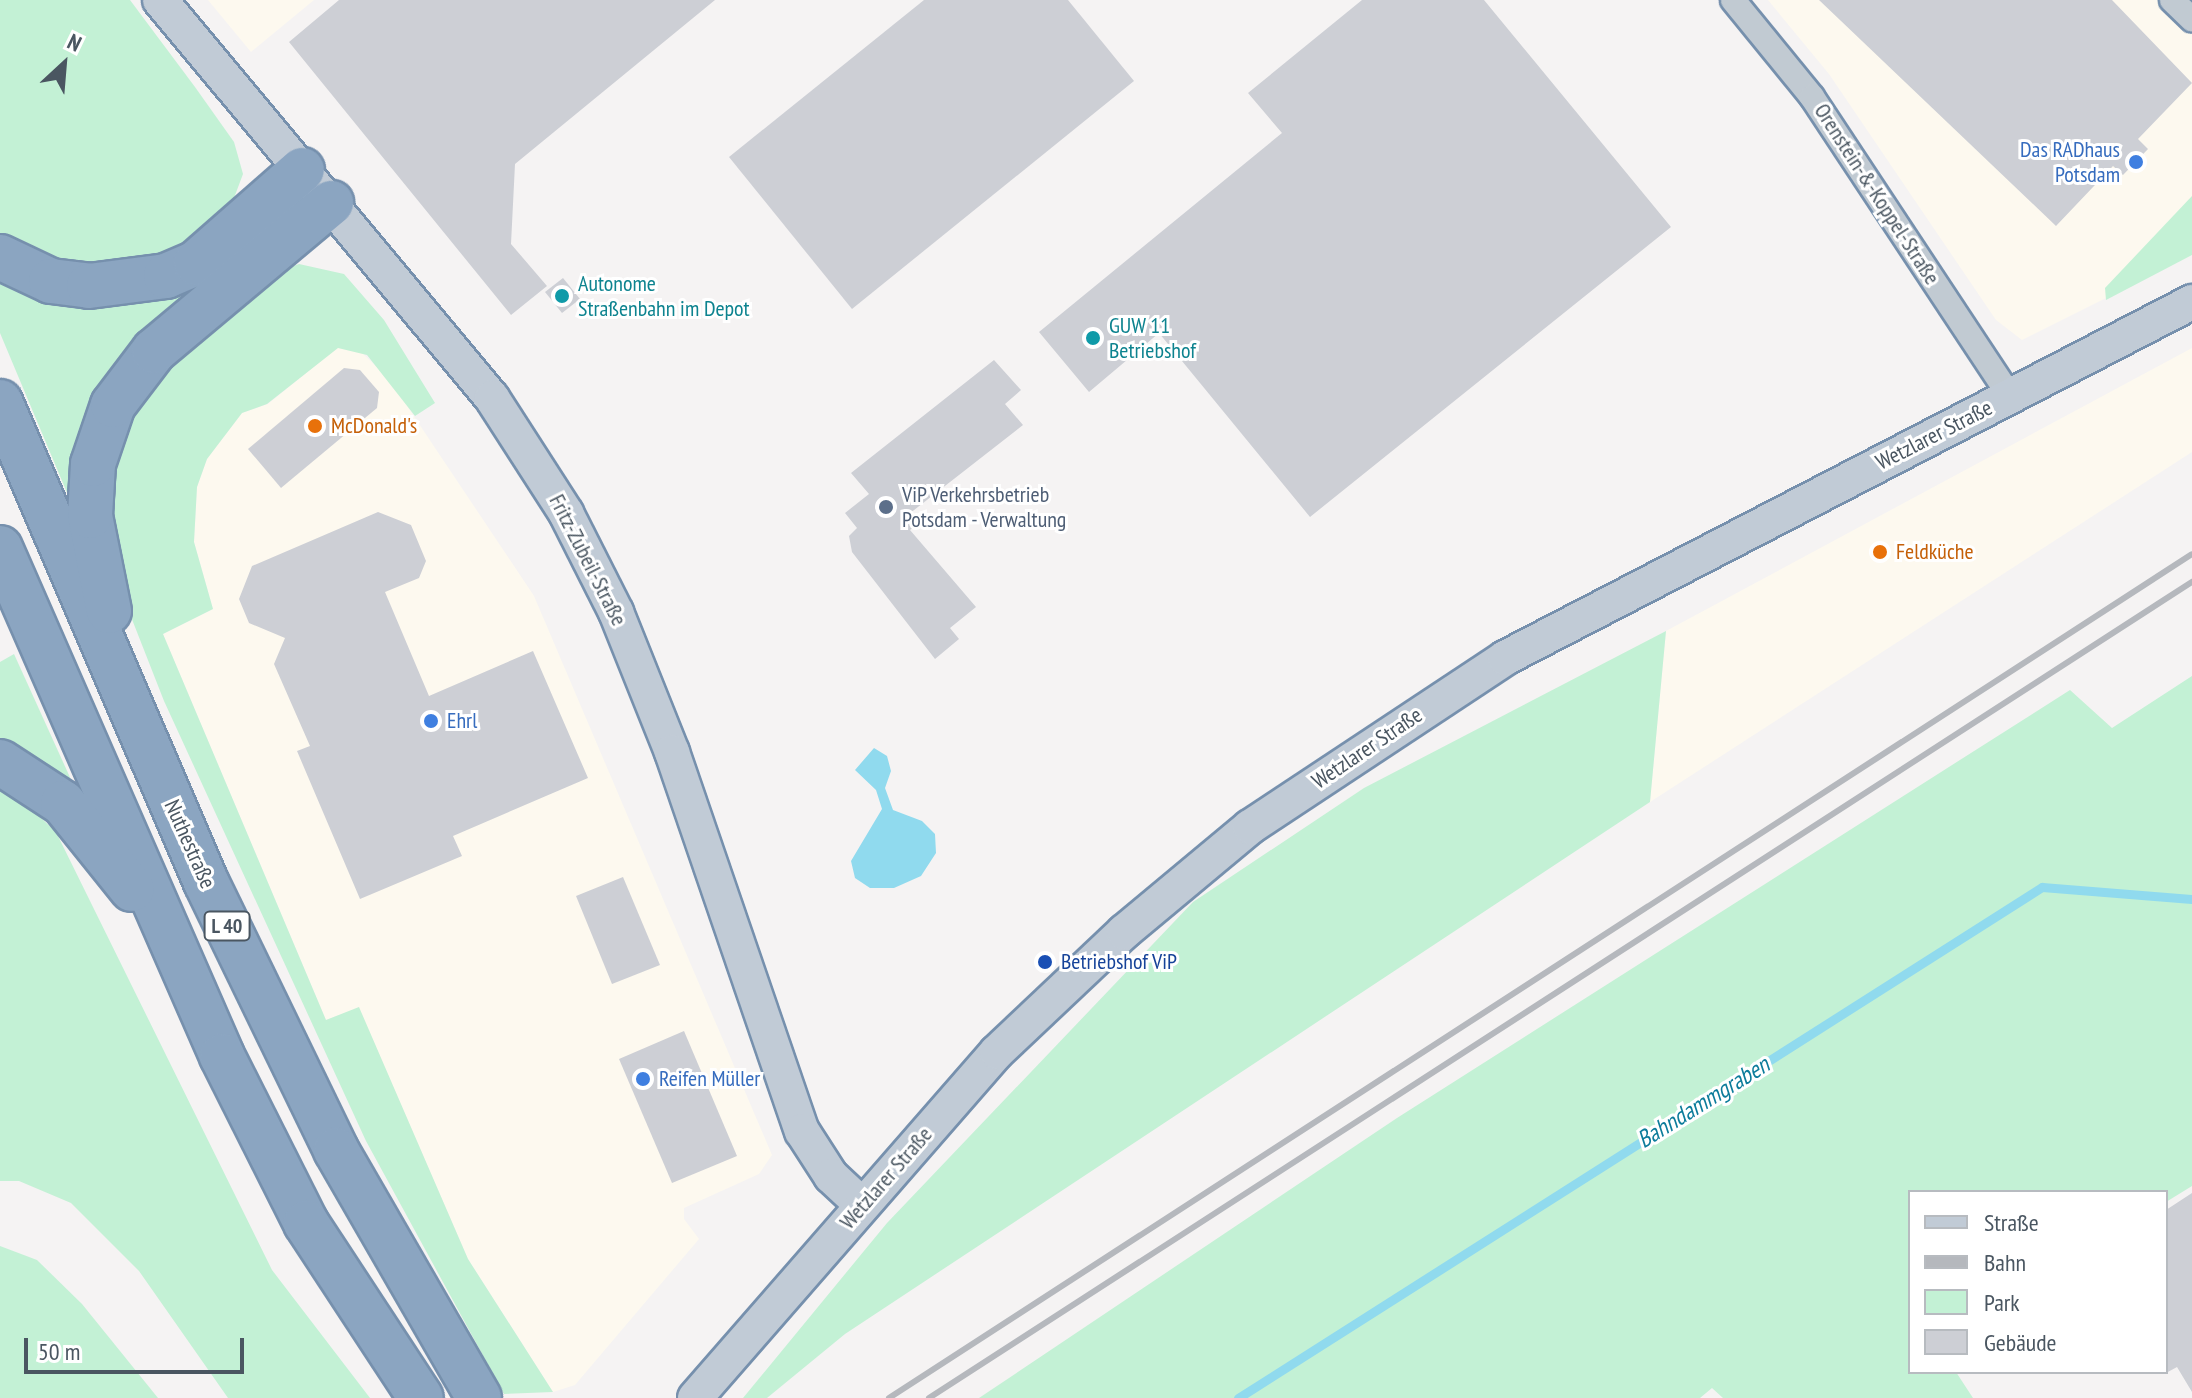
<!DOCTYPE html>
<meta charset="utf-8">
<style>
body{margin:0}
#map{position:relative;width:2192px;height:1398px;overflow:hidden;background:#f5f3f3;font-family:"PT Sans Narrow",sans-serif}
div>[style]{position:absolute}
.commercial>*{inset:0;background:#fdf9ef}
.green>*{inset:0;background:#c3f1d5}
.water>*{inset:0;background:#90daee}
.stream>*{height:9px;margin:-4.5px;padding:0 4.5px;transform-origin:4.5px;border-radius:4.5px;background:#90daee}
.building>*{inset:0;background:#cdcfd5}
.roads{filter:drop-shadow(2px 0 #7690ad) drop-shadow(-2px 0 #7690ad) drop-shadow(0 2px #7690ad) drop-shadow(0 -2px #7690ad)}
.street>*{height:24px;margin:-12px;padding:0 12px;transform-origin:12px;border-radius:12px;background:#c1cad2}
.secondary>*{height:34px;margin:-17px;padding:0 17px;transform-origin:17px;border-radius:17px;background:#c1cbd6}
.highway>*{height:44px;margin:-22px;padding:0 22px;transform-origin:22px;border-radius:22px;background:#8ba5c1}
.rail>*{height:6px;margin:-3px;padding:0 3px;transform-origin:3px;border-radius:3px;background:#b5b8bd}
.dots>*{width:22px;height:22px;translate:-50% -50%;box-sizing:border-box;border:4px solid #fff;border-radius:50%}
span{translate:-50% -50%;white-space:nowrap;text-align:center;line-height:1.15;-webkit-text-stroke:6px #fff;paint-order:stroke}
.shield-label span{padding:2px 6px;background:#fff;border:2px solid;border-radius:6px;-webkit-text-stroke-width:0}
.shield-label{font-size:20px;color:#4a5661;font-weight:700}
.shop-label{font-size:22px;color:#366cbe}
.right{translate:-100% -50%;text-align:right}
.left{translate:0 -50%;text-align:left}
.street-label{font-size:22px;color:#4a5661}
.culture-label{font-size:22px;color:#0d838f}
.food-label{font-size:22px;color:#c56008}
.service-label{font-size:22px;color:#4e5e75}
.transit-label{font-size:22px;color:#164399}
.water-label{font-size:24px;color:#0c7c9b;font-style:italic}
.legend{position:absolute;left:1908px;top:1190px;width:260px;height:184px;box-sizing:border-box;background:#fff;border:2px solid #b7bbc0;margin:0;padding:10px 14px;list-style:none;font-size:24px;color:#4a5661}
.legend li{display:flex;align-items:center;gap:16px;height:40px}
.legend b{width:40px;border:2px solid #b7bbc0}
.north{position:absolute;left:24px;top:24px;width:80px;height:80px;-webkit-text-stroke:6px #fff;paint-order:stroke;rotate:26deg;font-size:22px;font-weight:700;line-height:32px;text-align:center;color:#4a5661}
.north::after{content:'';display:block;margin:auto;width:28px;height:36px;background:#4a5661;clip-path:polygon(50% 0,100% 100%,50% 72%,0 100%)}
.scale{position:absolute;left:24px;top:1338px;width:220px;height:36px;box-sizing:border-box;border:4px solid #4a5661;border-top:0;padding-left:10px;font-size:24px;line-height:28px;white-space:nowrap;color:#4a5661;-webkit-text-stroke:6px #fff;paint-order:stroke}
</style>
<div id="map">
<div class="commercial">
<div style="clip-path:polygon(208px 0,314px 0,251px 52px)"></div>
<div style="clip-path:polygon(1768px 0,2192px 0,2192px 255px,2022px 340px,1996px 320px,1829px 74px)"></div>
<div style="clip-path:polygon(356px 347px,389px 379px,534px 596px,772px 1155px,759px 1174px,684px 1208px,684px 1219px,699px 1239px,575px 1385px,553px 1392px,468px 1259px,359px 1008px,326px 1020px,163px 634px,213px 609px,194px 542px,197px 487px,207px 459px,242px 413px,268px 404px,337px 348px)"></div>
<div style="clip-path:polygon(2192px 348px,2192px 452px,1650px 802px,1666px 631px)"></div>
</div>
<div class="green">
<div style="clip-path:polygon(0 0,130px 0,195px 87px,234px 142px,243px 174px,231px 206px,185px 251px,60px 268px,0 238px)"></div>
<div style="clip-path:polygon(2192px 196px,2192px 255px,2106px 300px,2105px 288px)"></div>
<div style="clip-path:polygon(299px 264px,344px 274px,384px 320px,435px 403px,415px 416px,367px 355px,338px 348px,267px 404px,242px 413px,207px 459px,197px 487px,194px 542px,213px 609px,163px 634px,326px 1020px,359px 1007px,468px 1259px,553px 1392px,504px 1394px,366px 1141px,164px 701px,115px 576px,107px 484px,128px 421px,167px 366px,277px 272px)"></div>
<div style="clip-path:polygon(0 279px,200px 280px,131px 346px,73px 507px,0 333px)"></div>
<div style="clip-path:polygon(1666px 631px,1650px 802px,845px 1334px,767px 1398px,743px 1398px,887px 1223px,1193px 902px,1364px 788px)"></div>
<div style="clip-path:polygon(14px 654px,78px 795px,0 741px,0 662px)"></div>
<div style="clip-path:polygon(2192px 676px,2192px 1186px,2166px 1202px,2166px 1192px,1910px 1192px,1910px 1372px,1956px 1372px,1973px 1398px,1723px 1398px,1712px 1388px,1700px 1398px,979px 1398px,1397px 1118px,2070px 690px,2112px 728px)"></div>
<div style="clip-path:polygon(0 789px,22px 800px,56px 832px,272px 1270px,370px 1398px,228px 1398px,139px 1271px,71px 1203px,19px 1181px,0 1181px)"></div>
<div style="clip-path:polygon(0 1246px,37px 1260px,82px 1304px,158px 1398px,0 1398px)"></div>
</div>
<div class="water">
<div style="clip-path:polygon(874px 748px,887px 756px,891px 771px,885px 788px,893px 810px,922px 821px,935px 834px,936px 853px,921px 876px,894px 888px,870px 888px,855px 878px,851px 861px,882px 809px,876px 790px,855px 770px)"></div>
</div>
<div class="stream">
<div style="left:1238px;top:1398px;width:953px;rotate:-32.44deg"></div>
<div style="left:2042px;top:887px;width:150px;rotate:4.6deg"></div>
</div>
<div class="building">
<div style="clip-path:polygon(339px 0,715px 0,515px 164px,511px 244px,547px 286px,511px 315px,289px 42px)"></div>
<div style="clip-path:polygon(924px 0,1068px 0,1134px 81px,852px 309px,729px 157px)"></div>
<div style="clip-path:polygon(1362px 0,1484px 0,1671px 227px,1310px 517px,1159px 333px,1089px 392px,1039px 332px,1282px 133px,1248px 93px)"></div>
<div style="clip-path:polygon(1819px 0,2112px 0,2192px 83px,2138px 139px,2148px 149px,2123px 175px,2113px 166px,2056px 226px)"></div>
<div style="clip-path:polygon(563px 278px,580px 299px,562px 313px,545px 292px)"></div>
<div style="clip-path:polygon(994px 360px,1021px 390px,1005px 404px,1023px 425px,909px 514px,918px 523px,910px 530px,976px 607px,950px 628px,959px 639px,935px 659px,852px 552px,849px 536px,857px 528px,845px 513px,869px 494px,851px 473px)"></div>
<div style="clip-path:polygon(344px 368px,360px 370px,379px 392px,377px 408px,281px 488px,248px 449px)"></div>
<div style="clip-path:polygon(378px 512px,411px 525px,426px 561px,419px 578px,385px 592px,429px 696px,533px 651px,588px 778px,453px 836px,462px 856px,360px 899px,297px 751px,310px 746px,274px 664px,285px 638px,249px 623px,239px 599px,252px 566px)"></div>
<div style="clip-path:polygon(623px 877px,660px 965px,612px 984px,576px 896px)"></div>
<div style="clip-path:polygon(684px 1031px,737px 1156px,672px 1183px,619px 1059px)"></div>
<div style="clip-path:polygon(2192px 1193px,2192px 1392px,2177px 1367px,2166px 1373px,2166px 1210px)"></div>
</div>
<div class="roads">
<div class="street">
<div style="left:1733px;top:0;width:125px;rotate:50.8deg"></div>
<div style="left:1812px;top:97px;width:359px;rotate:56.5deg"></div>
<div style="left:2172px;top:0;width:28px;rotate:44deg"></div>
</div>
<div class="secondary">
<div style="left:160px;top:0;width:518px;rotate:50.17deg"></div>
<div style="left:492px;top:398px;width:137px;rotate:57.2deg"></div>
<div style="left:566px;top:513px;width:111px;rotate:63.2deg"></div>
<div style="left:616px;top:612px;width:151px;rotate:68.2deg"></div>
<div style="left:672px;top:752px;width:401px;rotate:71.1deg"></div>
<div style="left:802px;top:1131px;width:54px;rotate:57.2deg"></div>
<div style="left:831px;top:1176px;width:42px;rotate:43.1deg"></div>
<div style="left:695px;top:1398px;width:459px;rotate:-48.9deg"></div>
<div style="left:997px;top:1052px;width:175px;rotate:-43.4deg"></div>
<div style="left:1124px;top:932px;width:164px;rotate:-39.8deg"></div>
<div style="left:1250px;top:827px;width:306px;rotate:-33.5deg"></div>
<div style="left:1505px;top:658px;width:774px;rotate:-27.39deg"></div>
</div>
<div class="highway">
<div style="left:0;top:257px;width:56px;rotate:25.2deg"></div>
<div style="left:51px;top:281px;width:38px;rotate:7deg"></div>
<div style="left:89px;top:286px;width:78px;rotate:-7.4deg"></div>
<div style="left:166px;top:276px;width:33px;rotate:-23deg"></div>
<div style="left:196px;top:263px;width:141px;rotate:-41.3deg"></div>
<div style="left:0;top:402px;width:522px;rotate:66.77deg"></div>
<div style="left:206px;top:882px;width:298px;rotate:64.1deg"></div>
<div style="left:336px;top:1150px;width:286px;rotate:60deg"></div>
<div style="left:0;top:548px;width:554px;rotate:66.39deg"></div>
<div style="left:222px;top:1056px;width:187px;rotate:63.3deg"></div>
<div style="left:306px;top:1223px;width:209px;rotate:56.7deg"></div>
<div style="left:109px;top:611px;width:97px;rotate:-101.3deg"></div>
<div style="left:90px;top:516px;width:52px;rotate:-86.7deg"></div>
<div style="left:93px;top:464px;width:62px;rotate:-71.3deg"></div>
<div style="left:113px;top:405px;width:68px;rotate:-52.8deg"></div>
<div style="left:154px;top:351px;width:231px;rotate:-39.9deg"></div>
<div style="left:0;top:762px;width:75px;rotate:33.1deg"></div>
<div style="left:63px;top:803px;width:110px;rotate:51.3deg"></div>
</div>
</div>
<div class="rail">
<div style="left:889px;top:1398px;width:1552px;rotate:-32.93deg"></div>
<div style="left:929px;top:1398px;width:1504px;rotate:-32.87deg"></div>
</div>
<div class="dots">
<div style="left:2136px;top:162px;background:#3f7fe0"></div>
<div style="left:562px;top:296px;background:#0f9aa8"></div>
<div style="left:1093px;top:338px;background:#0f9aa8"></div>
<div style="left:315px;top:426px;background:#e8710a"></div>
<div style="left:886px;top:507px;background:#5c6f8a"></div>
<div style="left:1880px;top:552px;background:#e8710a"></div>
<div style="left:431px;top:721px;background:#3f7fe0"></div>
<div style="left:1045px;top:962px;background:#1a4fb4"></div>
<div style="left:643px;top:1079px;background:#3f7fe0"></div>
</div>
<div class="shield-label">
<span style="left:227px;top:926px">L 40</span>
</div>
<div class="shop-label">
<span class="right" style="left:2120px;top:162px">Das RADhaus<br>Potsdam</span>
<span class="left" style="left:447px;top:721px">Ehrl</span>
<span class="left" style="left:659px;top:1079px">Reifen Müller</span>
</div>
<div class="street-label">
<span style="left:1877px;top:194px;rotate:57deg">Orenstein-&amp;-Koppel-Straße</span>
<span style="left:1934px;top:435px;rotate:-27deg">Wetzlarer Straße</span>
<span style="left:588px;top:560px;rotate:63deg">Fritz-Zubeil-Straße</span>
<span style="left:1367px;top:748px;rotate:-34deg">Wetzlarer Straße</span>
<span style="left:190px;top:844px;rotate:66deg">Nuthestraße</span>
<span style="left:886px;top:1178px;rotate:-49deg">Wetzlarer Straße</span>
</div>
<div class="culture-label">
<span class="left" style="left:578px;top:296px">Autonome<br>Straßenbahn im Depot</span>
<span class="left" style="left:1109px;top:338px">GUW 11<br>Betriebshof</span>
</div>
<div class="food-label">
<span class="left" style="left:331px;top:426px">McDonald's</span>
<span class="left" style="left:1896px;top:552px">Feldküche</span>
</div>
<div class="service-label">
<span class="left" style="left:902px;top:507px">ViP Verkehrsbetrieb<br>Potsdam - Verwaltung</span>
</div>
<div class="transit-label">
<span class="left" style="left:1061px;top:962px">Betriebshof ViP</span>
</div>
<div class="water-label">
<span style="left:1703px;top:1102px;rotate:-32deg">Bahndammgraben</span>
</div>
<ul class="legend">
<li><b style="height:10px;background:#c1cbd6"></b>Straße</li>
<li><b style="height:10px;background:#b5b8bd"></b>Bahn</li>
<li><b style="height:22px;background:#c3f1d5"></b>Park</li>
<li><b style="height:22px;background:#cdcfd5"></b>Gebäude</li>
</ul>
<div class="north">N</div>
<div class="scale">50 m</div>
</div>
